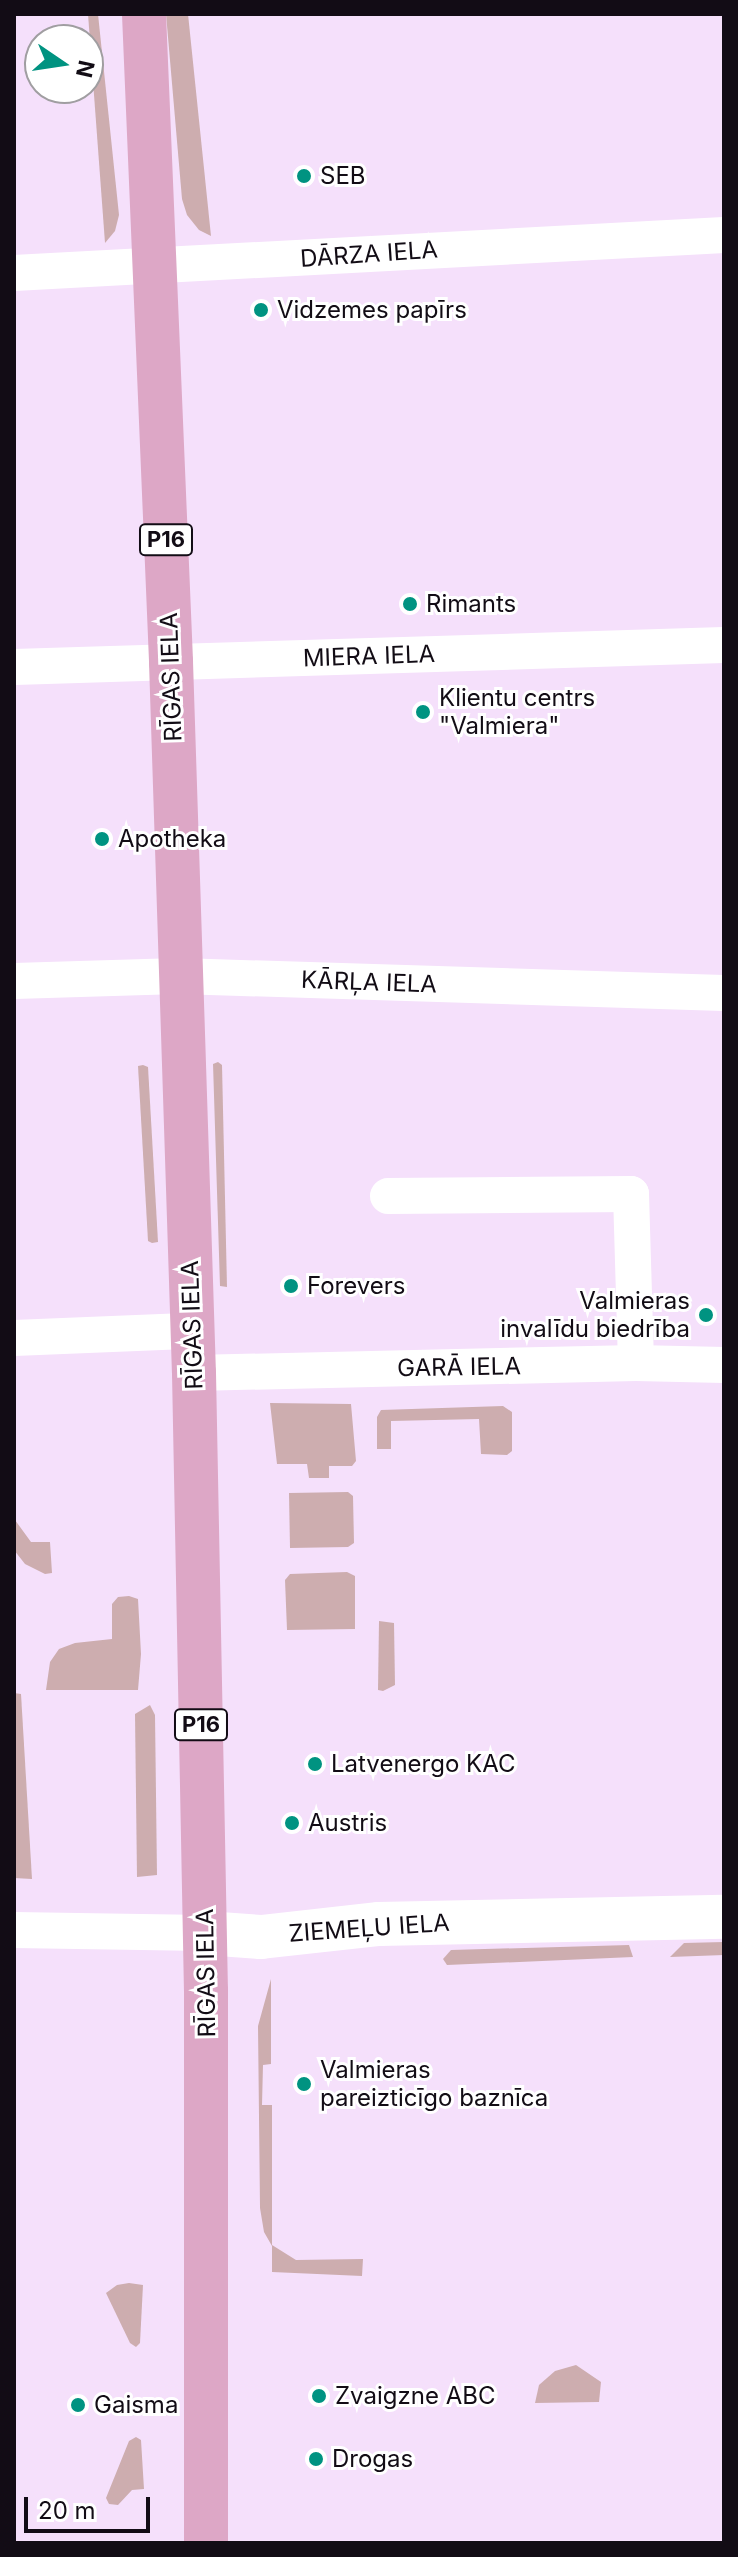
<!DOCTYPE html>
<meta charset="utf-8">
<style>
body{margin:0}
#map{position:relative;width:738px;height:2557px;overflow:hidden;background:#f5e0fb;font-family:Inter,sans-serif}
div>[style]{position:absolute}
.green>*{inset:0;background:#cdadaf}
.street>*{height:36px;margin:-18px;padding:0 18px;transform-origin:18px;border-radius:18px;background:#fff}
.secondary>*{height:44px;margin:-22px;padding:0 22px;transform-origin:22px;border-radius:22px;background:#fff}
.primary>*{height:44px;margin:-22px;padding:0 22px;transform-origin:22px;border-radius:22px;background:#dda7c6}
.dots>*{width:22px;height:22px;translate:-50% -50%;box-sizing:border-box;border:4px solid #fff;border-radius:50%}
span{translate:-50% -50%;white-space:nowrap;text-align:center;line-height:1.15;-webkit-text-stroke:6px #fff;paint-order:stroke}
.shield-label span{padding:2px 6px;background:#fff;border:2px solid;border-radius:6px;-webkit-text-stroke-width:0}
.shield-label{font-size:22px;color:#120c15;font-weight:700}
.poi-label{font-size:24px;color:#120c15}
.left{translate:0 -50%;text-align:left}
.right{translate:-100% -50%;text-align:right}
.street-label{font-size:24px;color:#120c15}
.frame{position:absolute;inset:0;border:16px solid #120c15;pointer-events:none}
.north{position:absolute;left:24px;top:24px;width:80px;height:80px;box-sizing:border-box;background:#fff;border:2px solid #a09ea1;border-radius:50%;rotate:103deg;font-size:22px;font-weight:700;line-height:32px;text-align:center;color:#120c15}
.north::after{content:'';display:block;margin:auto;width:28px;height:36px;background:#009381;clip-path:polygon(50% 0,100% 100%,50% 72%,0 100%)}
.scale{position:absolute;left:24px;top:2497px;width:126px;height:36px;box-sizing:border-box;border:4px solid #120c15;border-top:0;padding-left:10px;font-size:24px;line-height:28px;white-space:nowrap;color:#120c15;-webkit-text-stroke:6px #fff;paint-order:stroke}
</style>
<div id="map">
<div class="green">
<div style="clip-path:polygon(88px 14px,98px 14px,119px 215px,115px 231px,105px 243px)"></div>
<div style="clip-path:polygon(166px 14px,188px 14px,211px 236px,199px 230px,187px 215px,182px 199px)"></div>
<div style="clip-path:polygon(218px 1062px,222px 1065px,227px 1287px,220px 1286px,213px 1064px)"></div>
<div style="clip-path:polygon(143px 1065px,148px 1067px,158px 1242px,152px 1243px,148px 1241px,138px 1066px)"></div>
<div style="clip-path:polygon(270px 1403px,351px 1404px,356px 1461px,352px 1466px,329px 1466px,329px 1478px,309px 1478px,307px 1464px,277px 1464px)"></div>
<div style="clip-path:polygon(503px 1406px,512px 1412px,512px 1451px,507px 1455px,481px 1454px,479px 1419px,391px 1421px,391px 1449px,377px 1449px,377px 1417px,381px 1410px)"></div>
<div style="clip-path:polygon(348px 1492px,353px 1496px,354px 1543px,348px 1547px,290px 1548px,289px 1493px)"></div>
<div style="clip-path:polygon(15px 1520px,31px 1542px,50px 1542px,52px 1573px,45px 1574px,25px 1564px,14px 1550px)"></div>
<div style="clip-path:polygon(347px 1572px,355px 1576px,355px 1629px,287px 1630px,285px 1580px,290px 1574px)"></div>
<div style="clip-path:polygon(129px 1596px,138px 1599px,141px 1654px,138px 1690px,46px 1690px,50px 1662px,59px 1649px,75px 1643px,112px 1639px,112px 1604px,118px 1597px)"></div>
<div style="clip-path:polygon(379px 1621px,394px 1623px,395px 1685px,383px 1691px,378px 1690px)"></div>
<div style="clip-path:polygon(14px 1693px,21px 1694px,32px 1879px,14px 1878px)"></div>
<div style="clip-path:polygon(150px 1705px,155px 1715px,157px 1875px,137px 1877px,135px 1714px)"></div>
<div style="clip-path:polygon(724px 1942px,724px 1955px,670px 1957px,684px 1943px)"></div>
<div style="clip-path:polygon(629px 1945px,633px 1957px,447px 1965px,443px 1959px,451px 1950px)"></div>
<div style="clip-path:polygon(271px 1979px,271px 2064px,263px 2065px,262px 2105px,272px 2105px,272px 2245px,296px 2260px,363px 2259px,362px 2276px,272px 2272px,272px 2246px,264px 2232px,260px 2208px,258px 2026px)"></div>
<div style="clip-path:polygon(129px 2283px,143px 2285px,140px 2343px,136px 2347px,130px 2343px,106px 2293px,117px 2285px)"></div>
<div style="clip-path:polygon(576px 2365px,601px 2382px,599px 2402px,535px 2403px,539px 2385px,555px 2371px)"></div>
<div style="clip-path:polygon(136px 2437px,141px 2440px,144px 2489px,132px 2490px,118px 2505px,109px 2504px,106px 2498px,129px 2441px)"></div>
</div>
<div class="street">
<div style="left:14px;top:273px;width:711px;rotate:-3.06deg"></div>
<div style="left:14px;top:667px;width:710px;rotate:-1.77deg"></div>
<div style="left:14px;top:981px;width:165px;rotate:-1.7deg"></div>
<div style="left:179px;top:976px;width:545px;rotate:1.79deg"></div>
<div style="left:388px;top:1196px;width:243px;rotate:-0.5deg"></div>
<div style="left:631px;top:1194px;width:169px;rotate:88.3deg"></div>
<div style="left:14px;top:1338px;width:178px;rotate:-2.3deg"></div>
<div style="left:194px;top:1373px;width:442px;rotate:-1.3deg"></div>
<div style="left:636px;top:1363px;width:88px;rotate:1.3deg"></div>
<div style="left:14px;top:1930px;width:191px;rotate:0.9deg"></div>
</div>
<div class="secondary">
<div style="left:205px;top:1933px;width:56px;rotate:4.1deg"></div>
<div style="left:261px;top:1937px;width:119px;rotate:-6.3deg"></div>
<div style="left:379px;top:1924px;width:345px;rotate:-1.2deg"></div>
</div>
<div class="primary">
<div style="left:144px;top:14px;width:649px;rotate:87.61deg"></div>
<div style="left:171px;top:662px;width:711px;rotate:88.15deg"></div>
<div style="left:194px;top:1373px;width:618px;rotate:88.89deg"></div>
<div style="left:206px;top:1991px;width:552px;rotate:90deg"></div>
</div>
<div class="dots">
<div style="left:304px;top:176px;background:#009381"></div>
<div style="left:261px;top:310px;background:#009381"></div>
<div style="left:410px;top:604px;background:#009381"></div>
<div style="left:423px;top:712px;background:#009381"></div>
<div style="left:102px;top:839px;background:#009381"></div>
<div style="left:291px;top:1286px;background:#009381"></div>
<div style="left:706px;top:1315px;background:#009381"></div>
<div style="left:315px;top:1764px;background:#009381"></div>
<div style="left:292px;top:1823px;background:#009381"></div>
<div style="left:304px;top:2084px;background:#009381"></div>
<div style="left:319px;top:2396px;background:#009381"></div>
<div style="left:78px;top:2405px;background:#009381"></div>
<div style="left:316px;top:2459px;background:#009381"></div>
</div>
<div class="shield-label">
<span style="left:166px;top:540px">P16</span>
<span style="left:201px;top:1725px">P16</span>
</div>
<div class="poi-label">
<span class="left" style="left:320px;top:176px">SEB</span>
<span class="left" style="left:277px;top:310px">Vidzemes papīrs</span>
<span class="left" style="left:426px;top:604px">Rimants</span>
<span class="left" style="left:439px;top:712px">Klientu centrs<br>"Valmiera"</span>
<span class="left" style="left:118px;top:839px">Apotheka</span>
<span class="left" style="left:307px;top:1286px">Forevers</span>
<span class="right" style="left:690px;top:1315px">Valmieras<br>invalīdu biedrība</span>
<span class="left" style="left:331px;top:1764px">Latvenergo KAC</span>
<span class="left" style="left:308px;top:1823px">Austris</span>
<span class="left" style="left:320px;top:2084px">Valmieras<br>pareizticīgo baznīca</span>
<span class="left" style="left:335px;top:2396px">Zvaigzne ABC</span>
<span class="left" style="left:94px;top:2405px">Gaisma</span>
<span class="left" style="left:332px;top:2459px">Drogas</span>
</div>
<div class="street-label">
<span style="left:369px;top:254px;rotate:-4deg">DĀRZA IELA</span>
<span style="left:369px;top:656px;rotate:-2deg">MIERA IELA</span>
<span style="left:171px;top:677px;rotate:-92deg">RĪGAS IELA</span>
<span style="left:369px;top:982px;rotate:2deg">KĀRĻA IELA</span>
<span style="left:192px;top:1325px;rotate:-92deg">RĪGAS IELA</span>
<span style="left:459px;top:1367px;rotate:-1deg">GARĀ IELA</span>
<span style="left:369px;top:1928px;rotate:-4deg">ZIEMEĻU IELA</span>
<span style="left:206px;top:1973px;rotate:-91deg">RĪGAS IELA</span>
</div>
<div class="frame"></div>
<div class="north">N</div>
<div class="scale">20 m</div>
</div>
